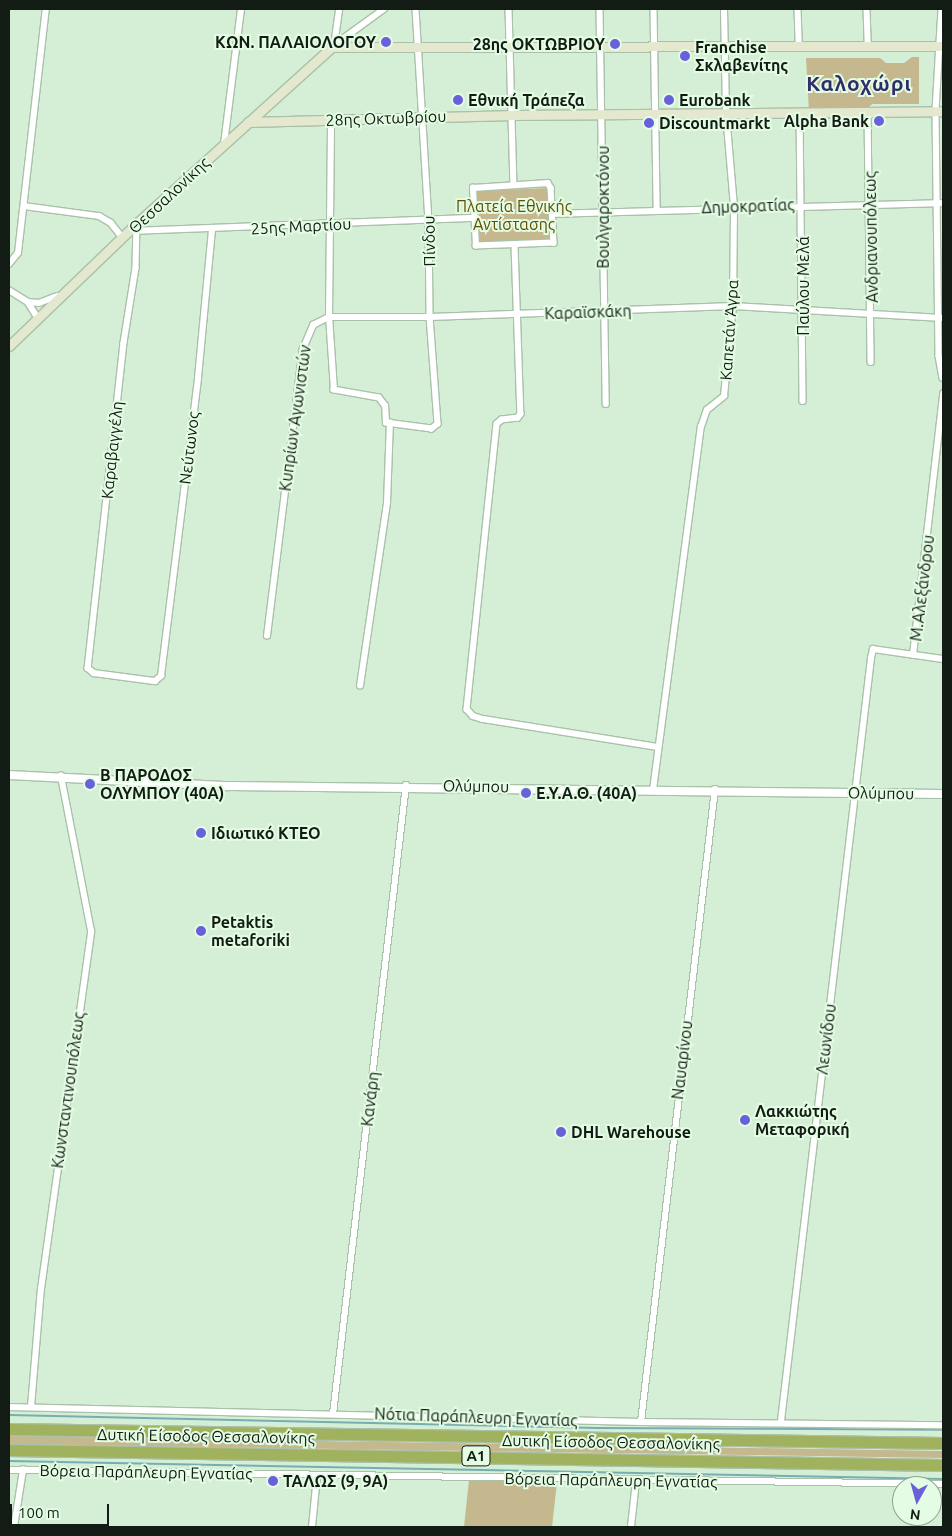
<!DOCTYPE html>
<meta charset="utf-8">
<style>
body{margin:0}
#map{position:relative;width:952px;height:1536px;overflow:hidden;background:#d5efd6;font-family:Ubuntu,sans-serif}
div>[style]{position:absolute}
.green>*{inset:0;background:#c5b78e}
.stream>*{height:2px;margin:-1px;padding:0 1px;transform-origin:1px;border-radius:1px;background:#77aeb1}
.roads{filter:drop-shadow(1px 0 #a9c1a9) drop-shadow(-1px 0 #a9c1a9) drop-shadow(0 1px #a9c1a9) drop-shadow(0 -1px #a9c1a9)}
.minor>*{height:5.5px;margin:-2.75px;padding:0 2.75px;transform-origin:2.75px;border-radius:2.75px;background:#fff}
.tertiary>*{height:8px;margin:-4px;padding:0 4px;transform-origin:4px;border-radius:4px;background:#fff}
.secondary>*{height:9px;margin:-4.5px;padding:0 4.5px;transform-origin:4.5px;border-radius:4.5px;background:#e3e8cf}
.motorway>*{height:11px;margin:-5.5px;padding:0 5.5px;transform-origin:5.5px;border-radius:5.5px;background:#a1b25f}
.dots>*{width:14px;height:14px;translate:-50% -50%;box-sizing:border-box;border:2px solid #e3fce3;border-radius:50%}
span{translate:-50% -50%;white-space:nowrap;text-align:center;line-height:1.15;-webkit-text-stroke:4px #e3fce3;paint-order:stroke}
.shield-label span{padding:1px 4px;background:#e3fce3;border:1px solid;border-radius:4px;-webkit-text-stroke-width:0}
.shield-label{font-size:15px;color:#131c14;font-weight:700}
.poi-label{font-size:16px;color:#131c14;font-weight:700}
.right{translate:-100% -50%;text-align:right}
.left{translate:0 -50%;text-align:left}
.street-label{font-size:16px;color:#131c14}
.park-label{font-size:16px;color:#624e00}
.district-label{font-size:21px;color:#302e69;font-weight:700;letter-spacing:1px}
.frame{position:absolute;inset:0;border:10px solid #131c14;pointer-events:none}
.north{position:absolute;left:892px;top:1476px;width:50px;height:50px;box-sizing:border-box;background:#e3fce3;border:1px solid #90a290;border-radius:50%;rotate:187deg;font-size:14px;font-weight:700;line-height:20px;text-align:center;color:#131c14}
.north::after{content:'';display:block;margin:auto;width:18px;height:22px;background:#6861da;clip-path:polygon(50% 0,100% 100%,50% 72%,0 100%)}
.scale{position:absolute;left:10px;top:1504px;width:99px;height:22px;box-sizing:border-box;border:2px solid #131c14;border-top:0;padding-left:6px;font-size:15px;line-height:18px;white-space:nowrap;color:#131c14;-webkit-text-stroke:4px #e3fce3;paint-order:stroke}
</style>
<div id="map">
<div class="green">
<div style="clip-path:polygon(912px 57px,919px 57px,919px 104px,872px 104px,866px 110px,809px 112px,806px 58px,880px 58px,886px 63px,904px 63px)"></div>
<div style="clip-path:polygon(547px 188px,550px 240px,480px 244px,477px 191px)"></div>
<div style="clip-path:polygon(9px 1436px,943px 1451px,943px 1458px,9px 1444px)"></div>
<div style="clip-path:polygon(469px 1480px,557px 1482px,552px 1527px,464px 1527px)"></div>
</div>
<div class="stream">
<div style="left:9px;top:1415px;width:588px;rotate:1.27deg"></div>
<div style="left:597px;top:1428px;width:346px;rotate:0.3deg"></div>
<div style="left:9px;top:1461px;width:934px;rotate:1.1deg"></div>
</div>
<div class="roads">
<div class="minor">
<div style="left:416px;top:9px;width:210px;rotate:86.5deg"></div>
<div style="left:429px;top:219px;width:98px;rotate:89.4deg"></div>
<div style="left:430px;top:317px;width:107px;rotate:85.7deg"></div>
<div style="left:438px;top:424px;width:8px;rotate:140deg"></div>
<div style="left:432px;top:429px;width:46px;rotate:-172.6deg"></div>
<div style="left:386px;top:423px;width:17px;rotate:-93deg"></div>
<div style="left:385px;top:406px;width:10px;rotate:-127deg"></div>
<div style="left:379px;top:398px;width:46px;rotate:-169.9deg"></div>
<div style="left:334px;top:390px;width:73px;rotate:-93.9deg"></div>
<div style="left:329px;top:317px;width:101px"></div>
<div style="left:430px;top:317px;width:303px;rotate:-2.1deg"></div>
<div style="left:733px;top:306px;width:210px;rotate:3.3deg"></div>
<div style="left:509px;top:9px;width:176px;rotate:88.4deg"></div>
<div style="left:600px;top:9px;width:395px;rotate:89.1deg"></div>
<div style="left:654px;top:9px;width:200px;rotate:89.1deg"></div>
<div style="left:798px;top:9px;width:37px;rotate:88deg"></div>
<div style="left:867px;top:9px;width:36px;rotate:88deg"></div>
<div style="left:942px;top:9px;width:102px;rotate:93.4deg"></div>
<div style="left:936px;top:111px;width:245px;rotate:89.3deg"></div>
<div style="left:939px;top:356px;width:22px;rotate:80deg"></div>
<div style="left:333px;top:46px;width:63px;rotate:-36deg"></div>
<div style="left:334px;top:46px;width:37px;rotate:-82deg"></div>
<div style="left:868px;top:111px;width:251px;rotate:89.3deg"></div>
<div style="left:800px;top:112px;width:289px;rotate:89.4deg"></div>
<div style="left:224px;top:144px;width:136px;rotate:-82.8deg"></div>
<div style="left:548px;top:183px;width:6px;rotate:59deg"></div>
<div style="left:551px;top:188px;width:55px;rotate:86.9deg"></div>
<div style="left:554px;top:243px;width:78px;rotate:177.8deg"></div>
<div style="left:476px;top:246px;width:58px;rotate:-93deg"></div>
<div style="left:473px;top:188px;width:75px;rotate:-3.8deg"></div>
<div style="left:24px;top:206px;width:76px;rotate:7.6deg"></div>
<div style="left:99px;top:216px;width:14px;rotate:30deg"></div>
<div style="left:111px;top:223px;width:19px;rotate:51deg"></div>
<div style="left:552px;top:214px;width:391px;rotate:-1.6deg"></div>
<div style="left:137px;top:223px;width:45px;rotate:91.3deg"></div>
<div style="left:136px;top:268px;width:76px;rotate:99.1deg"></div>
<div style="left:124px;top:343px;width:327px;rotate:96.3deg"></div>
<div style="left:88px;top:668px;width:8px;rotate:40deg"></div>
<div style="left:94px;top:673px;width:62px;rotate:7.5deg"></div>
<div style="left:155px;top:681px;width:8px;rotate:-40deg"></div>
<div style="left:161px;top:676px;width:300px;rotate:-82.9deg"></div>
<div style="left:198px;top:378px;width:149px;rotate:-84.6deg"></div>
<div style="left:134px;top:231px;width:339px;rotate:-2.2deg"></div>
<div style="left:515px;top:246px;width:168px;rotate:88deg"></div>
<div style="left:521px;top:414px;width:5px;rotate:127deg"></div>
<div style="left:518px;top:418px;width:16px;rotate:173deg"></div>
<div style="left:502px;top:420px;width:6px;rotate:141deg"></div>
<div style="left:497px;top:424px;width:287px;rotate:96deg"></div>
<div style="left:467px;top:709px;width:9px;rotate:49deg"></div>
<div style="left:473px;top:716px;width:10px;rotate:17deg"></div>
<div style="left:483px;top:719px;width:177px;rotate:9.1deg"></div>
<div style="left:9px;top:264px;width:14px;rotate:-51deg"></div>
<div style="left:18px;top:253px;width:246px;rotate:-83.5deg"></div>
<div style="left:9px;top:290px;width:22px;rotate:32deg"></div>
<div style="left:28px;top:302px;width:19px;rotate:58deg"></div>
<div style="left:28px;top:302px;width:11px;rotate:5deg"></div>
<div style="left:39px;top:303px;width:19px;rotate:-21deg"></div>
<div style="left:267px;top:636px;width:289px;rotate:-82.9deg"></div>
<div style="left:303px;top:349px;width:26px;rotate:-67deg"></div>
<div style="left:313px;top:325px;width:18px;rotate:-27deg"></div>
<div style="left:329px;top:317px;width:197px;rotate:-89.4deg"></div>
<div style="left:913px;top:655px;width:263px;rotate:-83.4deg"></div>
<div style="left:360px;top:686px;width:185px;rotate:-81.6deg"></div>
<div style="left:387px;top:503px;width:80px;rotate:-87.9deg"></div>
<div style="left:653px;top:790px;width:366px;rotate:-82.5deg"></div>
<div style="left:701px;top:427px;width:18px;rotate:-71deg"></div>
<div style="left:707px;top:410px;width:22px;rotate:-39deg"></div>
<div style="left:724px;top:396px;width:90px;rotate:-84.3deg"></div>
<div style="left:733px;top:306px;width:99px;rotate:-89.4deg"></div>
<div style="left:734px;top:207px;width:94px;rotate:-94.9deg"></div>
<div style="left:726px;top:113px;width:104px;rotate:-91.1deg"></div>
<div style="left:9px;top:1407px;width:632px;rotate:1.36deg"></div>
<div style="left:641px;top:1422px;width:302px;rotate:0.6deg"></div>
<div style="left:31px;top:1407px;width:118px;rotate:-85.2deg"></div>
<div style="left:41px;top:1289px;width:361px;rotate:-82deg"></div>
<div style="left:91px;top:931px;width:158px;rotate:-101deg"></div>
<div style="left:333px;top:1414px;width:633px;rotate:-83.38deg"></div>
<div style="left:781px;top:1421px;width:768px;rotate:-83.27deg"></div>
<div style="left:871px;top:658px;width:9px;rotate:-77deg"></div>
<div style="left:873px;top:649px;width:71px;rotate:8.1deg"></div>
<div style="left:641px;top:1422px;width:637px;rotate:-83.33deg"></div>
<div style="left:9px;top:1470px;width:934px;rotate:0.86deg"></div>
<div style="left:14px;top:1527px;width:58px;rotate:-81deg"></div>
<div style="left:312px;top:1527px;width:51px;rotate:-84.4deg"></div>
<div style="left:631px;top:1527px;width:46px;rotate:-83.8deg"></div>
</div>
<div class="tertiary">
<div style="left:9px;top:775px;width:220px;rotate:2.9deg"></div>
<div style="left:229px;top:786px;width:714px;rotate:0.64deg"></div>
</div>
<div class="secondary">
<div style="left:248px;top:122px;width:267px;rotate:-1.5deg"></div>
<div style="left:515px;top:115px;width:428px;rotate:-0.5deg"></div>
<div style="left:9px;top:346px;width:178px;rotate:-43.9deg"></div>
<div style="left:137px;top:223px;width:263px;rotate:-42.1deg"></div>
<div style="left:332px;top:47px;width:611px;rotate:-0.09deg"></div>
</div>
<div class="motorway">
<div style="left:9px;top:1429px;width:934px;rotate:0.86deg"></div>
<div style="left:9px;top:1450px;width:934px;rotate:0.92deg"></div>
</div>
</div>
<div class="dots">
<div style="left:386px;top:42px;background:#6861da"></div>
<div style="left:615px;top:44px;background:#6861da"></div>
<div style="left:685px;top:56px;background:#6861da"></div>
<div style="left:458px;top:100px;background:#6861da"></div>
<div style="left:669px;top:100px;background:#6861da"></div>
<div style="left:879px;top:121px;background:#6861da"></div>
<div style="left:649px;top:123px;background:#6861da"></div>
<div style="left:90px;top:784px;background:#6861da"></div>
<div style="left:526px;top:793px;background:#6861da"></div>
<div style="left:201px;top:833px;background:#6861da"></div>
<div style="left:201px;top:931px;background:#6861da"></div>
<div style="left:745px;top:1120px;background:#6861da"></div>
<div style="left:561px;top:1132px;background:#6861da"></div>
<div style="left:273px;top:1481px;background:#6861da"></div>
</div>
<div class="shield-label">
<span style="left:476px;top:1456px">Α1</span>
</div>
<div class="poi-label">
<span class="right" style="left:376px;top:42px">ΚΩΝ. ΠΑΛΑΙΟΛΟΓΟΥ</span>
<span class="right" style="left:605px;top:44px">28ης ΟΚΤΩΒΡΙΟΥ</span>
<span class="left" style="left:695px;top:56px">Franchise<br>Σκλαβενίτης</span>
<span class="left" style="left:468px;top:100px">Εθνική Τράπεζα</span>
<span class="left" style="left:679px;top:100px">Eurobank</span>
<span class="right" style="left:869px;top:121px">Alpha Bank</span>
<span class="left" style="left:659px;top:123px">Discountmarkt</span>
<span class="left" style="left:100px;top:784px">Β ΠΑΡΟΔΟΣ<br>ΟΛΥΜΠΟΥ (40Α)</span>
<span class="left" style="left:536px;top:793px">Ε.Υ.Α.Θ. (40Α)</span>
<span class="left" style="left:211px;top:833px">Ιδιωτικό ΚΤΕΟ</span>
<span class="left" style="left:211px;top:931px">Petaktis<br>metaforiki</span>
<span class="left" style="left:755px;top:1120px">Λακκιώτης<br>Μεταφορική</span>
<span class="left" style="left:571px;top:1132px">DHL Warehouse</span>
<span class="left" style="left:283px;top:1481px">ΤΑΛΩΣ (9, 9Α)</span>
</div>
<div class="street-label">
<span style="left:386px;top:118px;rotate:-2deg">28ης Οκτωβρίου</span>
<span style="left:169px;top:195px;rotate:-43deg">Θεσσαλονίκης</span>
<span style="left:748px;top:206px;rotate:-2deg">Δημοκρατίας</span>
<span style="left:603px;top:207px;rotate:-90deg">Βουλγαροκτόνου</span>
<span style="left:301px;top:226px;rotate:-3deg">25ης Μαρτίου</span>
<span style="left:871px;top:237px;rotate:-91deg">Ανδριανουπόλεως</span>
<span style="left:429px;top:241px;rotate:-91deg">Πίνδου</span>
<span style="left:803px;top:286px;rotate:-90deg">Παύλου Μελά</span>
<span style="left:588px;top:312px;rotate:-2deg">Καραϊσκάκη</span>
<span style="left:729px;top:330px;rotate:-86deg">Καπετάν Άγρα</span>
<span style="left:295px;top:418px;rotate:-82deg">Κυπρίων Αγωνιστών</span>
<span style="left:189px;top:448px;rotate:-83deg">Νεύτωνος</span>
<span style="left:112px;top:450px;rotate:-84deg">Καραβαγγέλη</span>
<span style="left:922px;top:588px;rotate:-83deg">Μ.Αλεξάνδρου</span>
<span style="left:476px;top:786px;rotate:1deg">Ολύμπου</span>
<span style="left:881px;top:793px;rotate:1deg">Ολύμπου</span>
<span style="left:826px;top:1039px;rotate:-83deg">Λεωνίδου</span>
<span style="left:682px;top:1060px;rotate:-83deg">Ναυαρίνου</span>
<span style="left:68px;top:1090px;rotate:-82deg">Κωνσταντινουπόλεως</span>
<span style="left:370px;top:1099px;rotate:-83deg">Κανάρη</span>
<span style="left:476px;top:1417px;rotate:2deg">Νότια Παράπλευρη Εγνατίας</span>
<span style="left:206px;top:1436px;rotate:1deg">Δυτική Είσοδος Θεσσαλονίκης</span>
<span style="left:611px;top:1442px;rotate:1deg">Δυτική Είσοδος Θεσσαλονίκης</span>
<span style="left:146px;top:1472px;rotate:1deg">Βόρεια Παράπλευρη Εγνατίας</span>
<span style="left:611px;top:1480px;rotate:1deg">Βόρεια Παράπλευρη Εγνατίας</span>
</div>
<div class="park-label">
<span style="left:514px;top:215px">Πλατεία Εθνικής<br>Αντίστασης</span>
</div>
<div class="district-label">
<span style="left:859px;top:83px">Καλοχώρι</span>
</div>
<div class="frame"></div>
<div class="north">N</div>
<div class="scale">100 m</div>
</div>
